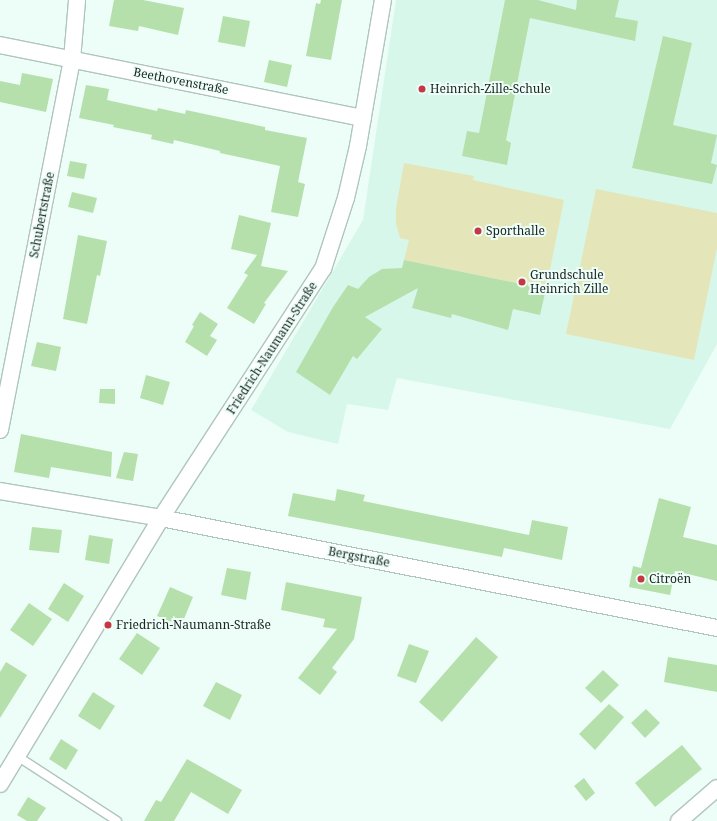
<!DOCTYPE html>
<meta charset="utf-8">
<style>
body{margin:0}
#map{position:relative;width:717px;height:821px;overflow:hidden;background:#ecfef7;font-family:"Noto Serif",serif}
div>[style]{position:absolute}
.built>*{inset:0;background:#d7f7ea}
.green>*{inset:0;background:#e4e6b9}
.building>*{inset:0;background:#b5e0ac}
.roads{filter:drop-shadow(1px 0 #afc5bd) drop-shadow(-1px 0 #afc5bd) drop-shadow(0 1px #afc5bd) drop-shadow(0 -1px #afc5bd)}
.service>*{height:8px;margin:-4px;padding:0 4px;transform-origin:4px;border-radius:4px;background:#fff}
.minor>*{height:16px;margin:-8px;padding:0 8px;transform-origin:8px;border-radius:8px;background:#fff}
.dots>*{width:11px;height:11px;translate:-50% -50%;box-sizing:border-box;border:2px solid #ecfef7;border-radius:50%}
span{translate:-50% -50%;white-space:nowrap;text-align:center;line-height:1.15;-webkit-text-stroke:4px #ecfef7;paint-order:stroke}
.street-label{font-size:12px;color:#1b2320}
.poi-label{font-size:12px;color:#1b2320}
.left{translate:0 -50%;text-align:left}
</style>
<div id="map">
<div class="built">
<div style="clip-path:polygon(396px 0,717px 0,717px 344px,670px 429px,397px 378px,388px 410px,347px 404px,338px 444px,288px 432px,251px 410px,363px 220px)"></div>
</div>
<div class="green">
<div style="clip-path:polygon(404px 163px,474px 176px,473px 180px,564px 200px,546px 289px,404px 260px,409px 240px,400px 238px,396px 224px,396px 208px)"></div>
<div style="clip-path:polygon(596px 189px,717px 213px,717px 248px,694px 360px,566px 334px)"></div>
</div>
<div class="building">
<div style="clip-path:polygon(114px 0,143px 0,184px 8px,178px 35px,139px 26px,138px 31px,109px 26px)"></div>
<div style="clip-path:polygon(321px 0,342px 0,331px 60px,306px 56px,316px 3px,320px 4px)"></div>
<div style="clip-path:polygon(505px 0,538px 0,576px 10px,577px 0,619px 0,615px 17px,638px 21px,635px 41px,530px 18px,506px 140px,511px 143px,507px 165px,462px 156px,467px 131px,479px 133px)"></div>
<div style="clip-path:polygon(223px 16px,250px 21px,245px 47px,218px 42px)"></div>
<div style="clip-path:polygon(663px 36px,692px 43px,673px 125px,717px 135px,711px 163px,717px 165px,712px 184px,632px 168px)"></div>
<div style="clip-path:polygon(269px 60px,292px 65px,287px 87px,264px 82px)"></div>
<div style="clip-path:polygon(22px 73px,53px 79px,46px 112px,0 102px,0 81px,20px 85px)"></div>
<div style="clip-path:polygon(86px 85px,109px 89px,107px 100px,157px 111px,158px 108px,185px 114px,186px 110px,265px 127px,265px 130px,307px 138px,298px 182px,305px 184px,298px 217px,271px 212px,280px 166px,220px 153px,220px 151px,174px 140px,173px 144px,151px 139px,152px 135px,113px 127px,114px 125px,79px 118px)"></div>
<div style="clip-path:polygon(70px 161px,87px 164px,84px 179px,67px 176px)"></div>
<div style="clip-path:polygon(72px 192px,97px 198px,93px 213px,68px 207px)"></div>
<div style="clip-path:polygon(239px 215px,271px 223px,261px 266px,288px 271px,264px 303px,266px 304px,254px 324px,227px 308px,248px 275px,244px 273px,257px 255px,231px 249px)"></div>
<div style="clip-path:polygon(78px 235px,107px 241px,100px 276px,97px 275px,87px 324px,63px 319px)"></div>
<div style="clip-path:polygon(404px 260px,546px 289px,540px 315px,513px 309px,508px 330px,452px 314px,451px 318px,412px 308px,418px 288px,365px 317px,382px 329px,357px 359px,353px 356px,330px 395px,296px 372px,333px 307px,348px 285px,358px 289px,369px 277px,382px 269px,402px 268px)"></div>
<div style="clip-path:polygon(200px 312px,218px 324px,210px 336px,217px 340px,207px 356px,185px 342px,194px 326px,192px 325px)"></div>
<div style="clip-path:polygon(37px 342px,61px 347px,56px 371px,31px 366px)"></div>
<div style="clip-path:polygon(146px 375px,170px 382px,163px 405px,140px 398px)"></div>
<div style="clip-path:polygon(100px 389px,115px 389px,115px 404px,99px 403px)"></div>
<div style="clip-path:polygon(21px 434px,112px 452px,111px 477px,51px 467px,49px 478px,14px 472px)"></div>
<div style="clip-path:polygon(124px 452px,138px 454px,133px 481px,116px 478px)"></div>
<div style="clip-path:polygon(337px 489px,365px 495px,363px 501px,529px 535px,532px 520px,568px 527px,562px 560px,504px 548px,502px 557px,288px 516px,293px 493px,335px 501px)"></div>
<div style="clip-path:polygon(659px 498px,691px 507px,683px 537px,717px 545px,717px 581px,675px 571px,670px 595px,629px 587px,633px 566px,641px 568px)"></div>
<div style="clip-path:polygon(32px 527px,62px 530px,59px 553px,29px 550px)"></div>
<div style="clip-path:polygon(89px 535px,113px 539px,109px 564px,85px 560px)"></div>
<div style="clip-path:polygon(227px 568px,251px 572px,246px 600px,221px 595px)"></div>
<div style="clip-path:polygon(286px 582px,362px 597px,354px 639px,332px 668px,337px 672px,320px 695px,298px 678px,337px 629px,323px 627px,325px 619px,281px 610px)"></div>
<div style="clip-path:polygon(64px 583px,84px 596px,68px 622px,48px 609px)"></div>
<div style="clip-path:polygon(170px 587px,193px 597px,181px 626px,157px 616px)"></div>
<div style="clip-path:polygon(29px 603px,52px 619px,33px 646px,10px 630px)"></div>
<div style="clip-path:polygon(137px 633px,160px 648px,142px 675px,119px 659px)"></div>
<div style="clip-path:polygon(476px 637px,498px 657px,442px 722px,419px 702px)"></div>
<div style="clip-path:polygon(409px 644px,429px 651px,416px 683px,397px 676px)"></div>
<div style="clip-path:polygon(668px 657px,717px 665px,717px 692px,664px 682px)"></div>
<div style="clip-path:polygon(6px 662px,27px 675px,0 718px,0 672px)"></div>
<div style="clip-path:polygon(603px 670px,619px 685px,601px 703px,585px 688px)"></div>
<div style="clip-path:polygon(216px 682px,242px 695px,230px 720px,203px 706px)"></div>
<div style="clip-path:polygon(93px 692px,115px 706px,100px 730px,78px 716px)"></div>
<div style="clip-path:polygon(609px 704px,624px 717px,595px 750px,579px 734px)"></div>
<div style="clip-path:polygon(646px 709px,660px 723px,645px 738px,631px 723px)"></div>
<div style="clip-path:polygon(61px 739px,78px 750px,66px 770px,49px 759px)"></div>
<div style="clip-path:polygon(682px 745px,702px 769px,655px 807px,635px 783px)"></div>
<div style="clip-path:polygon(187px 759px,242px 790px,228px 814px,191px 792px,174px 821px,144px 821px,156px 800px,161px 802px)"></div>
<div style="clip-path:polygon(584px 778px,595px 793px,586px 801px,574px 786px)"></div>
<div style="clip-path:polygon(28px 797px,46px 808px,37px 821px,27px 821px,17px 815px)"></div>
</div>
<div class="roads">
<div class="service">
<div style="left:17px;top:756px;width:119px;rotate:33deg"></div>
</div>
<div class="minor">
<div style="left:0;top:45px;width:370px;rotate:11.4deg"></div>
<div style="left:0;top:430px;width:377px;rotate:-79deg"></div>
<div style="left:72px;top:60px;width:60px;rotate:-85.2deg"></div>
<div style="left:0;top:491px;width:163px;rotate:9.5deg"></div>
<div style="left:161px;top:518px;width:567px;rotate:11.19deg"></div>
<div style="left:0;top:784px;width:311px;rotate:-58.8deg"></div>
<div style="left:161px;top:518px;width:297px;rotate:-57deg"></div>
<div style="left:323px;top:269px;width:75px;rotate:-72.1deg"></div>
<div style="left:346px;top:198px;width:53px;rotate:-77deg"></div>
<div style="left:358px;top:146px;width:148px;rotate:-80.3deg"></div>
<div style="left:679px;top:821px;width:50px;rotate:-41deg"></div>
</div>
</div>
<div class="dots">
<div style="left:422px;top:89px;background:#c63643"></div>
<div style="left:478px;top:231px;background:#c63643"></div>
<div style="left:522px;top:282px;background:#c63643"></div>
<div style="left:641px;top:579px;background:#c63643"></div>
<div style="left:108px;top:625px;background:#c63643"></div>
</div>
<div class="street-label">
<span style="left:181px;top:81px;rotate:11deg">Beethovenstraße</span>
<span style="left:42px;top:215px;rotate:-79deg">Schubertstraße</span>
<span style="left:272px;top:348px;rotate:-57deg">Friedrich-Naumann-Straße</span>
<span style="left:359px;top:557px;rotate:11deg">Bergstraße</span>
</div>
<div class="poi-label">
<span class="left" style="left:430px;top:89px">Heinrich-Zille-Schule</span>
<span class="left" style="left:486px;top:231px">Sporthalle</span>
<span class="left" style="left:530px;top:282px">Grundschule<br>Heinrich Zille</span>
<span class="left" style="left:649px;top:579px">Citroën</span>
<span class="left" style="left:116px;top:625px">Friedrich-Naumann-Straße</span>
</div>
</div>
